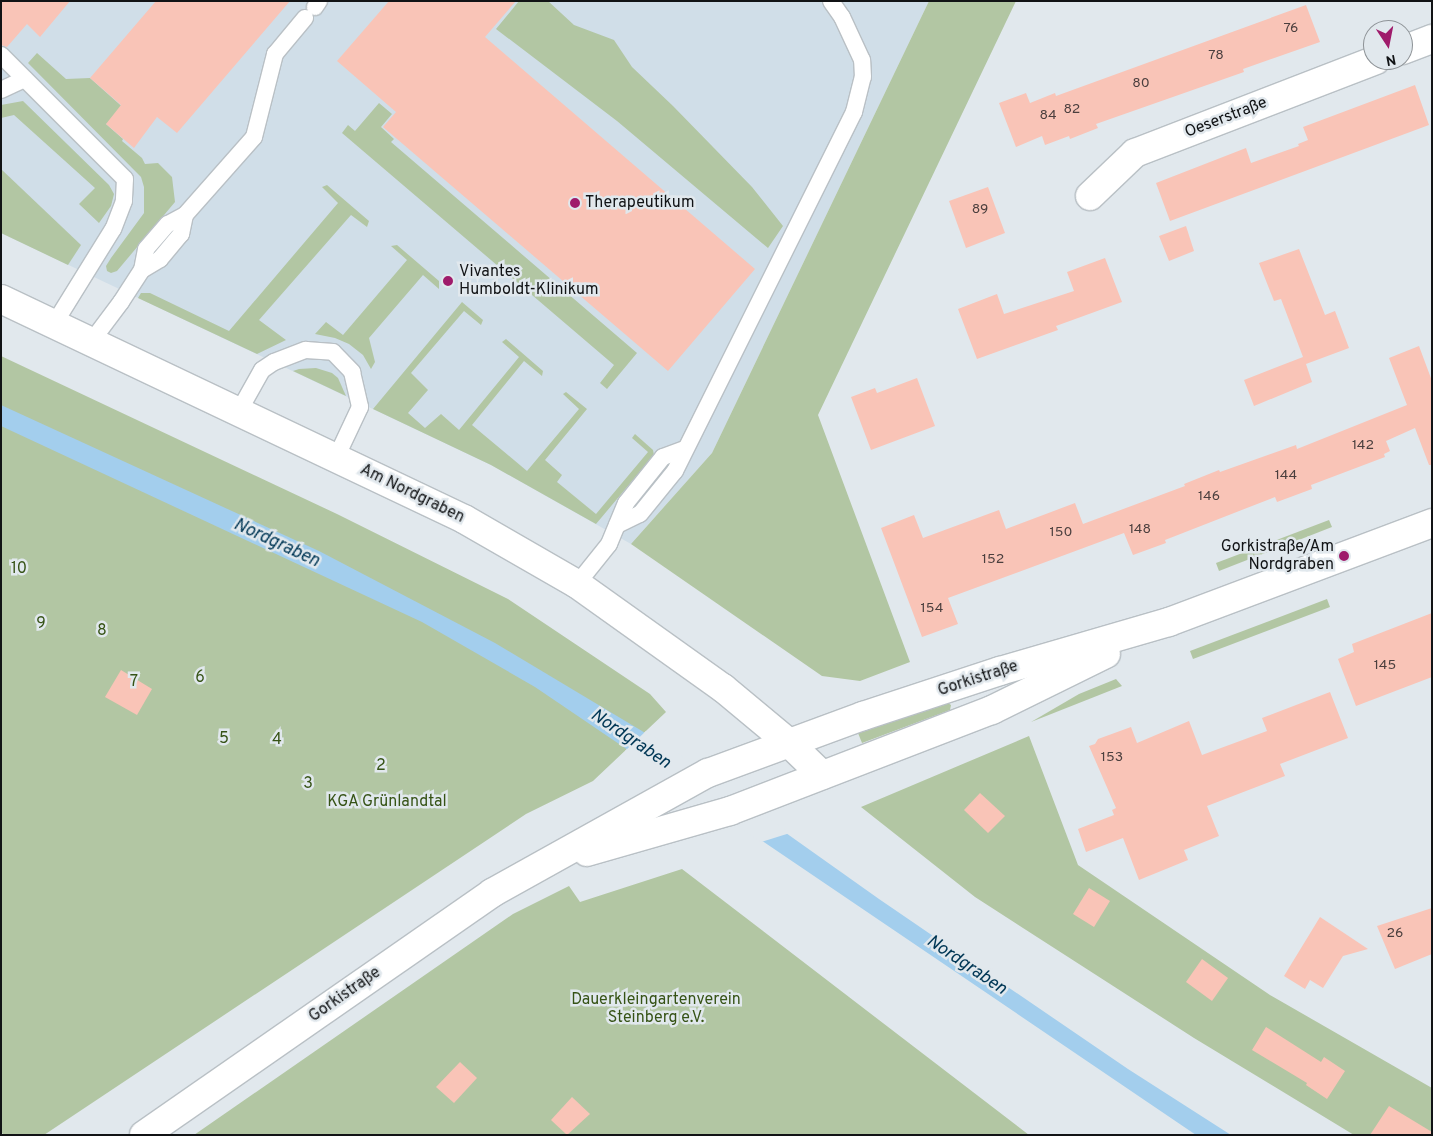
<!DOCTYPE html>
<meta charset="utf-8">
<style>
body{margin:0}
#map{position:relative;width:1433px;height:1136px;overflow:hidden;background:#e1e8ed;font-family:Overpass,sans-serif}
div>[style]{position:absolute}
.built>*{inset:0;background:#d0dee8}
.green>*{inset:0;background:#b2c6a3}
.water>*{inset:0;background:#a3ceed}
.pier>*{inset:0;background:#e1e8ed}
.building>*{inset:0;background:#f9c4b7}
.roads{filter:drop-shadow(1px 0 #b9c0c5) drop-shadow(-1px 0 #b9c0c5) drop-shadow(0 1px #b9c0c5) drop-shadow(0 -1px #b9c0c5)}
.lane>*{height:16px;margin:-8px;padding:0 8px;transform-origin:8px;border-radius:8px;background:#fff}
.street>*{height:28px;margin:-14px;padding:0 14px;transform-origin:14px;border-radius:14px;background:#fff}
.secondary>*{height:28px;margin:-14px;padding:0 14px;transform-origin:14px;border-radius:14px;background:#fff}
.dots>*{width:14px;height:14px;translate:-50% -50%;box-sizing:border-box;border:2px solid #e1e8ed;border-radius:50%}
span{translate:-50% -50%;white-space:nowrap;text-align:center;line-height:1.15;-webkit-text-stroke:5px #e1e8ed;paint-order:stroke}
.number-label{font-size:14px;color:#4b3f3e}
.number-label span{-webkit-text-stroke-width:0}
.street-label{font-size:16px;color:#111315}
.poi-label{font-size:16px;color:#111315}
.left{translate:0 -50%;text-align:left}
.right{translate:-100% -50%;text-align:right}
.park-label{font-size:16px;color:#365316}
.water-label{font-size:18px;color:#003755;font-style:italic}
.frame{position:absolute;inset:0;border:2px solid #111315;pointer-events:none}
.north{position:absolute;left:1363px;top:20px;width:50px;height:50px;box-sizing:border-box;background:#e1e8ed;border:1px solid #8e9397;border-radius:50%;rotate:169deg;font-size:14px;font-weight:700;line-height:20px;text-align:center;color:#111315}
.north::after{content:'';display:block;margin:auto;width:18px;height:22px;background:#9f1b6b;clip-path:polygon(50% 0,100% 100%,50% 72%,0 100%)}
</style>
<div id="map">
<div class="built">
<div style="clip-path:polygon(1px 1px,929px 1px,712px 453px,631px 544px,491px 465px,1px 233px)"></div>
</div>
<div class="green">
<div style="clip-path:polygon(519px 1px,548px 1px,574px 25px,614px 40px,632px 67px,673px 106px,752px 187px,783px 226px,768px 248px,617px 121px,496px 29px)"></div>
<div style="clip-path:polygon(929px 1px,1016px 1px,818px 415px,910px 662px,860px 681px,822px 676px,631px 544px,712px 453px)"></div>
<div style="clip-path:polygon(37px 53px,66px 79px,90px 78px,127px 111px,106px 124px,123px 139px,122px 141px,142px 158px,145px 164px,158px 163px,172px 177px,175px 202px,117px 271px,111px 273px,107px 271px,106px 266px,111px 258px,144px 213px,144px 187px,141px 177px,28px 63px)"></div>
<div style="clip-path:polygon(23px 101px,109px 185px,114px 194px,111px 206px,99px 223px,79px 204px,95px 188px,14px 115px,1px 118px,1px 105px)"></div>
<div style="clip-path:polygon(379px 103px,392px 114px,381px 127px,394px 139px,391px 142px,637px 353px,607px 389px,600px 383px,614px 365px,342px 133px,348px 125px,355px 131px)"></div>
<div style="clip-path:polygon(1px 169px,81px 245px,68px 265px,1px 233px)"></div>
<div style="clip-path:polygon(327px 185px,369px 221px,367px 227px,351px 215px,259px 320px,286px 340px,257px 354px,138px 298px,141px 293px,150px 293px,229px 331px,338px 203px,322px 187px)"></div>
<div style="clip-path:polygon(397px 245px,439px 281px,439px 289px,423px 275px,369px 338px,375px 362px,371px 369px,363px 355px,349px 344px,335px 338px,315px 334px,326px 322px,343px 335px,407px 260px,391px 246px)"></div>
<div style="clip-path:polygon(462px 302px,483px 320px,481px 325px,464px 311px,411px 373px,428px 390px,408px 413px,425px 428px,441px 414px,459px 430px,519px 357px,502px 342px,506px 339px,543px 371px,542px 376px,524px 361px,472px 425px,527px 471px,579px 409px,563px 394px,566px 392px,587px 409px,545px 460px,562px 475px,557px 482px,596px 514px,648px 452px,632px 438px,635px 434px,653px 450px,654px 455px,596px 524px,491px 465px,373px 409px)"></div>
<div style="clip-path:polygon(1px 356px,337px 514px,508px 599px,650px 694px,666px 712px,593px 781px,526px 814px,44px 1135px,4px 1135px,1px 1132px)"></div>
<div style="clip-path:polygon(316px 368px,332px 373px,338px 378px,346px 396px,293px 371px,299px 369px)"></div>
<div style="clip-path:polygon(1329px 520px,1332px 527px,1219px 571px,1216px 563px)"></div>
<div style="clip-path:polygon(1327px 599px,1330px 607px,1193px 659px,1190px 651px)"></div>
<div style="clip-path:polygon(1116px 679px,1122px 686px,1031px 722px,1079px 694px)"></div>
<div style="clip-path:polygon(948px 703px,951px 705px,950px 710px,862px 743px,858px 733px)"></div>
<div style="clip-path:polygon(1029px 736px,1078px 865px,1270px 995px,1432px 1088px,1432px 1135px,1354px 1135px,1194px 1038px,975px 897px,861px 807px)"></div>
<div style="clip-path:polygon(682px 869px,1029px 1135px,194px 1135px,513px 914px,569px 886px,580px 902px)"></div>
</div>
<div class="water">
<div style="clip-path:polygon(1px 405px,319px 551px,495px 643px,642px 731px,879px 899px,1128px 1069px,1231px 1135px,1196px 1135px,535px 687px,422px 622px,1px 426px)"></div>
</div>
<div class="pier">
<div style="clip-path:polygon(646px 731px,790px 833px,761px 842px,625px 751px)"></div>
</div>
<div class="building">
<div style="clip-path:polygon(1px 1px,70px 1px,40px 37px,27px 24px,7px 47px,1px 45px)"></div>
<div style="clip-path:polygon(156px 1px,290px 1px,177px 133px,157px 117px,134px 148px,106px 124px,121px 105px,90px 78px)"></div>
<div style="clip-path:polygon(389px 1px,516px 1px,485px 37px,755px 269px,668px 371px,383px 127px,396px 112px,337px 61px)"></div>
<div style="clip-path:polygon(1306px 5px,1320px 42px,1243px 69px,1244px 72px,1096px 124px,1098px 128px,1070px 139px,1069px 136px,1045px 145px,1042px 136px,1016px 147px,999px 103px,1026px 93px,1030px 103px,1055px 93px,1056px 96px)"></div>
<div style="clip-path:polygon(1415px 85px,1429px 125px,1170px 221px,1156px 183px,1246px 148px,1251px 163px,1299px 146px,1298px 144px,1308px 140px,1303px 127px)"></div>
<div style="clip-path:polygon(988px 187px,1005px 233px,966px 248px,949px 201px)"></div>
<div style="clip-path:polygon(1186px 226px,1194px 251px,1169px 261px,1159px 236px)"></div>
<div style="clip-path:polygon(1299px 249px,1325px 315px,1335px 311px,1349px 348px,1306px 364px,1305px 361px,1312px 382px,1254px 406px,1244px 380px,1303px 357px,1281px 299px,1274px 301px,1259px 263px)"></div>
<div style="clip-path:polygon(1105px 258px,1122px 302px,1056px 326px,1058px 330px,977px 359px,958px 309px,997px 294px,1004px 314px,1074px 291px,1067px 272px)"></div>
<div style="clip-path:polygon(1419px 346px,1432px 381px,1432px 465px,1429px 465px,1415px 428px,1386px 441px,1390px 451px,1384px 454px,1385px 457px,1311px 485px,1312px 489px,1277px 502px,1275px 497px,1165px 540px,1166px 543px,1133px 555px,1124px 533px,948px 598px,958px 624px,922px 637px,881px 528px,914px 515px,923px 538px,999px 510px,1006px 529px,1075px 503px,1083px 524px,1185px 486px,1184px 484px,1219px 470px,1220px 472px,1296px 445px,1297px 449px,1407px 405px,1389px 358px)"></div>
<div style="clip-path:polygon(917px 378px,935px 426px,871px 450px,851px 397px,875px 388px,877px 393px)"></div>
<div style="clip-path:polygon(1432px 613px,1432px 677px,1356px 706px,1338px 659px,1354px 652px,1352px 644px)"></div>
<div style="clip-path:polygon(121px 670px,152px 689px,137px 715px,105px 697px)"></div>
<div style="clip-path:polygon(1330px 692px,1348px 738px,1280px 764px,1285px 776px,1207px 806px,1219px 836px,1184px 850px,1188px 860px,1139px 880px,1123px 838px,1086px 852px,1078px 829px,1114px 815px,1112px 810px,1116px 808px,1089px 746px,1095px 744px,1098px 739px,1131px 727px,1137px 743px,1189px 721px,1202px 755px,1267px 731px,1262px 718px)"></div>
<div style="clip-path:polygon(980px 793px,1005px 816px,988px 833px,964px 810px)"></div>
<div style="clip-path:polygon(1089px 888px,1110px 901px,1094px 927px,1073px 914px)"></div>
<div style="clip-path:polygon(1432px 908px,1432px 954px,1395px 969px,1377px 926px)"></div>
<div style="clip-path:polygon(1320px 917px,1368px 949px,1343px 956px,1323px 988px,1310px 980px,1305px 989px,1284px 976px)"></div>
<div style="clip-path:polygon(1202px 959px,1228px 978px,1212px 1001px,1186px 982px)"></div>
<div style="clip-path:polygon(1266px 1027px,1321px 1062px,1324px 1057px,1345px 1071px,1327px 1099px,1306px 1085px,1307px 1083px,1252px 1050px)"></div>
<div style="clip-path:polygon(460px 1062px,477px 1078px,454px 1103px,436px 1087px)"></div>
<div style="clip-path:polygon(572px 1097px,590px 1114px,567px 1135px,551px 1120px)"></div>
<div style="clip-path:polygon(1389px 1106px,1432px 1132px,1432px 1135px,1370px 1135px)"></div>
</div>
<div class="roads">
<div class="lane">
<div style="left:315px;top:7px;width:7px;rotate:-56deg"></div>
<div style="left:1px;top:55px;width:175px;rotate:45deg"></div>
<div style="left:125px;top:179px;width:22px;rotate:93deg"></div>
<div style="left:124px;top:201px;width:30px;rotate:111deg"></div>
<div style="left:113px;top:229px;width:112px;rotate:121.8deg"></div>
<div style="left:1px;top:90px;width:26px;rotate:-25deg"></div>
<div style="left:142px;top:270px;width:21px;rotate:-31deg"></div>
<div style="left:160px;top:259px;width:33px;rotate:-50deg"></div>
<div style="left:181px;top:234px;width:19px;rotate:-78deg"></div>
<div style="left:91px;top:342px;width:50px;rotate:-53.1deg"></div>
<div style="left:121px;top:302px;width:38px;rotate:-57deg"></div>
<div style="left:142px;top:270px;width:21px;rotate:-79deg"></div>
<div style="left:146px;top:249px;width:33px;rotate:-49deg"></div>
<div style="left:168px;top:224px;width:19px;rotate:-28deg"></div>
<div style="left:185px;top:215px;width:104px;rotate:-48.5deg"></div>
<div style="left:254px;top:137px;width:86px;rotate:-75.8deg"></div>
<div style="left:275px;top:54px;width:47px;rotate:-50.2deg"></div>
<div style="left:239px;top:411px;width:47px;rotate:-60.7deg"></div>
<div style="left:262px;top:370px;width:14px;rotate:-34deg"></div>
<div style="left:274px;top:362px;width:34px;rotate:-21deg"></div>
<div style="left:306px;top:350px;width:27px;rotate:4deg"></div>
<div style="left:333px;top:352px;width:28px;rotate:46deg"></div>
<div style="left:352px;top:372px;width:36px;rotate:77deg"></div>
<div style="left:360px;top:407px;width:56px;rotate:115.2deg"></div>
<div style="left:617px;top:525px;width:25px;rotate:-26deg"></div>
<div style="left:640px;top:514px;width:55px;rotate:-50.9deg"></div>
<div style="left:675px;top:471px;width:401px;rotate:-63.5deg"></div>
<div style="left:854px;top:112px;width:36px;rotate:-76deg"></div>
<div style="left:863px;top:77px;width:17px;rotate:-93deg"></div>
<div style="left:862px;top:60px;width:47px;rotate:-114.9deg"></div>
<div style="left:842px;top:17px;width:19px;rotate:-125deg"></div>
<div style="left:577px;top:584px;width:51px;rotate:-51.3deg"></div>
<div style="left:609px;top:544px;width:44px;rotate:-67.5deg"></div>
<div style="left:626px;top:503px;width:59px;rotate:-51.2deg"></div>
<div style="left:663px;top:457px;width:23px;rotate:-20deg"></div>
</div>
<div class="street">
<div style="left:1403px;top:50px;width:31px;rotate:-21deg"></div>
<div style="left:1090px;top:196px;width:62px;rotate:-43.7deg"></div>
<div style="left:1135px;top:153px;width:258px;rotate:-21.1deg"></div>
<div style="left:1px;top:299px;width:513px;rotate:25.42deg"></div>
<div style="left:464px;top:519px;width:130px;rotate:29.9deg"></div>
<div style="left:577px;top:584px;width:179px;rotate:35.5deg"></div>
<div style="left:723px;top:688px;width:86px;rotate:39.8deg"></div>
<div style="left:789px;top:743px;width:46px;rotate:44.1deg"></div>
</div>
<div class="secondary">
<div style="left:587px;top:852px;width:149px;rotate:-16deg"></div>
<div style="left:730px;top:811px;width:281px;rotate:-21.1deg"></div>
<div style="left:992px;top:710px;width:127px;rotate:-26.2deg"></div>
<div style="left:144px;top:1135px;width:424px;rotate:-34.8deg"></div>
<div style="left:492px;top:893px;width:247px;rotate:-29.1deg"></div>
<div style="left:708px;top:773px;width:165px;rotate:-20.2deg"></div>
<div style="left:863px;top:716px;width:144px;rotate:-18.2deg"></div>
<div style="left:1000px;top:671px;width:176px;rotate:-16.2deg"></div>
<div style="left:1169px;top:622px;width:281px;rotate:-20.6deg"></div>
</div>
</div>
<div class="dots">
<div style="left:575px;top:203px;background:#9f1b6b"></div>
<div style="left:448px;top:281px;background:#9f1b6b"></div>
<div style="left:1344px;top:556px;background:#9f1b6b"></div>
</div>
<div class="number-label">
<span style="left:1291px;top:29px">76</span>
<span style="left:1216px;top:56px">78</span>
<span style="left:1141px;top:84px">80</span>
<span style="left:1072px;top:110px">82</span>
<span style="left:1048px;top:116px">84</span>
<span style="left:980px;top:210px">89</span>
<span style="left:1363px;top:446px">142</span>
<span style="left:1286px;top:476px">144</span>
<span style="left:1209px;top:497px">146</span>
<span style="left:1140px;top:530px">148</span>
<span style="left:1061px;top:533px">150</span>
<span style="left:993px;top:560px">152</span>
<span style="left:932px;top:609px">154</span>
<span style="left:1385px;top:666px">145</span>
<span style="left:1112px;top:758px">153</span>
<span style="left:1395px;top:934px">26</span>
</div>
<div class="street-label">
<span style="left:1226px;top:118px;rotate:-21deg">Oeserstraße</span>
<span style="left:412px;top:494px;rotate:26deg">Am Nordgraben</span>
<span style="left:978px;top:679px;rotate:-18deg">Gorkistraße</span>
<span style="left:345px;top:995px;rotate:-35deg">Gorkistraße</span>
</div>
<div class="poi-label">
<span class="left" style="left:585px;top:203px">Therapeutikum</span>
<span class="left" style="left:459px;top:281px">Vivantes<br>Humboldt-Klinikum</span>
<span class="right" style="left:1334px;top:556px">Gorkistraße/Am<br>Nordgraben</span>
</div>
<div class="park-label">
<span style="left:19px;top:569px">10</span>
<span style="left:41px;top:624px">9</span>
<span style="left:102px;top:631px">8</span>
<span style="left:200px;top:678px">6</span>
<span style="left:134px;top:682px">7</span>
<span style="left:224px;top:739px">5</span>
<span style="left:277px;top:740px">4</span>
<span style="left:381px;top:766px">2</span>
<span style="left:308px;top:784px">3</span>
<span style="left:387px;top:802px">KGA Grünlandtal</span>
<span style="left:656px;top:1009px">Dauerkleingartenverein<br>Steinberg e.V.</span>
</div>
<div class="water-label">
<span style="left:276px;top:544px;rotate:25deg">Nordgraben</span>
<span style="left:630px;top:740px;rotate:34deg">Nordgraben</span>
<span style="left:966px;top:966px;rotate:34deg">Nordgraben</span>
</div>
<div class="frame"></div>
<div class="north">N</div>
</div>
